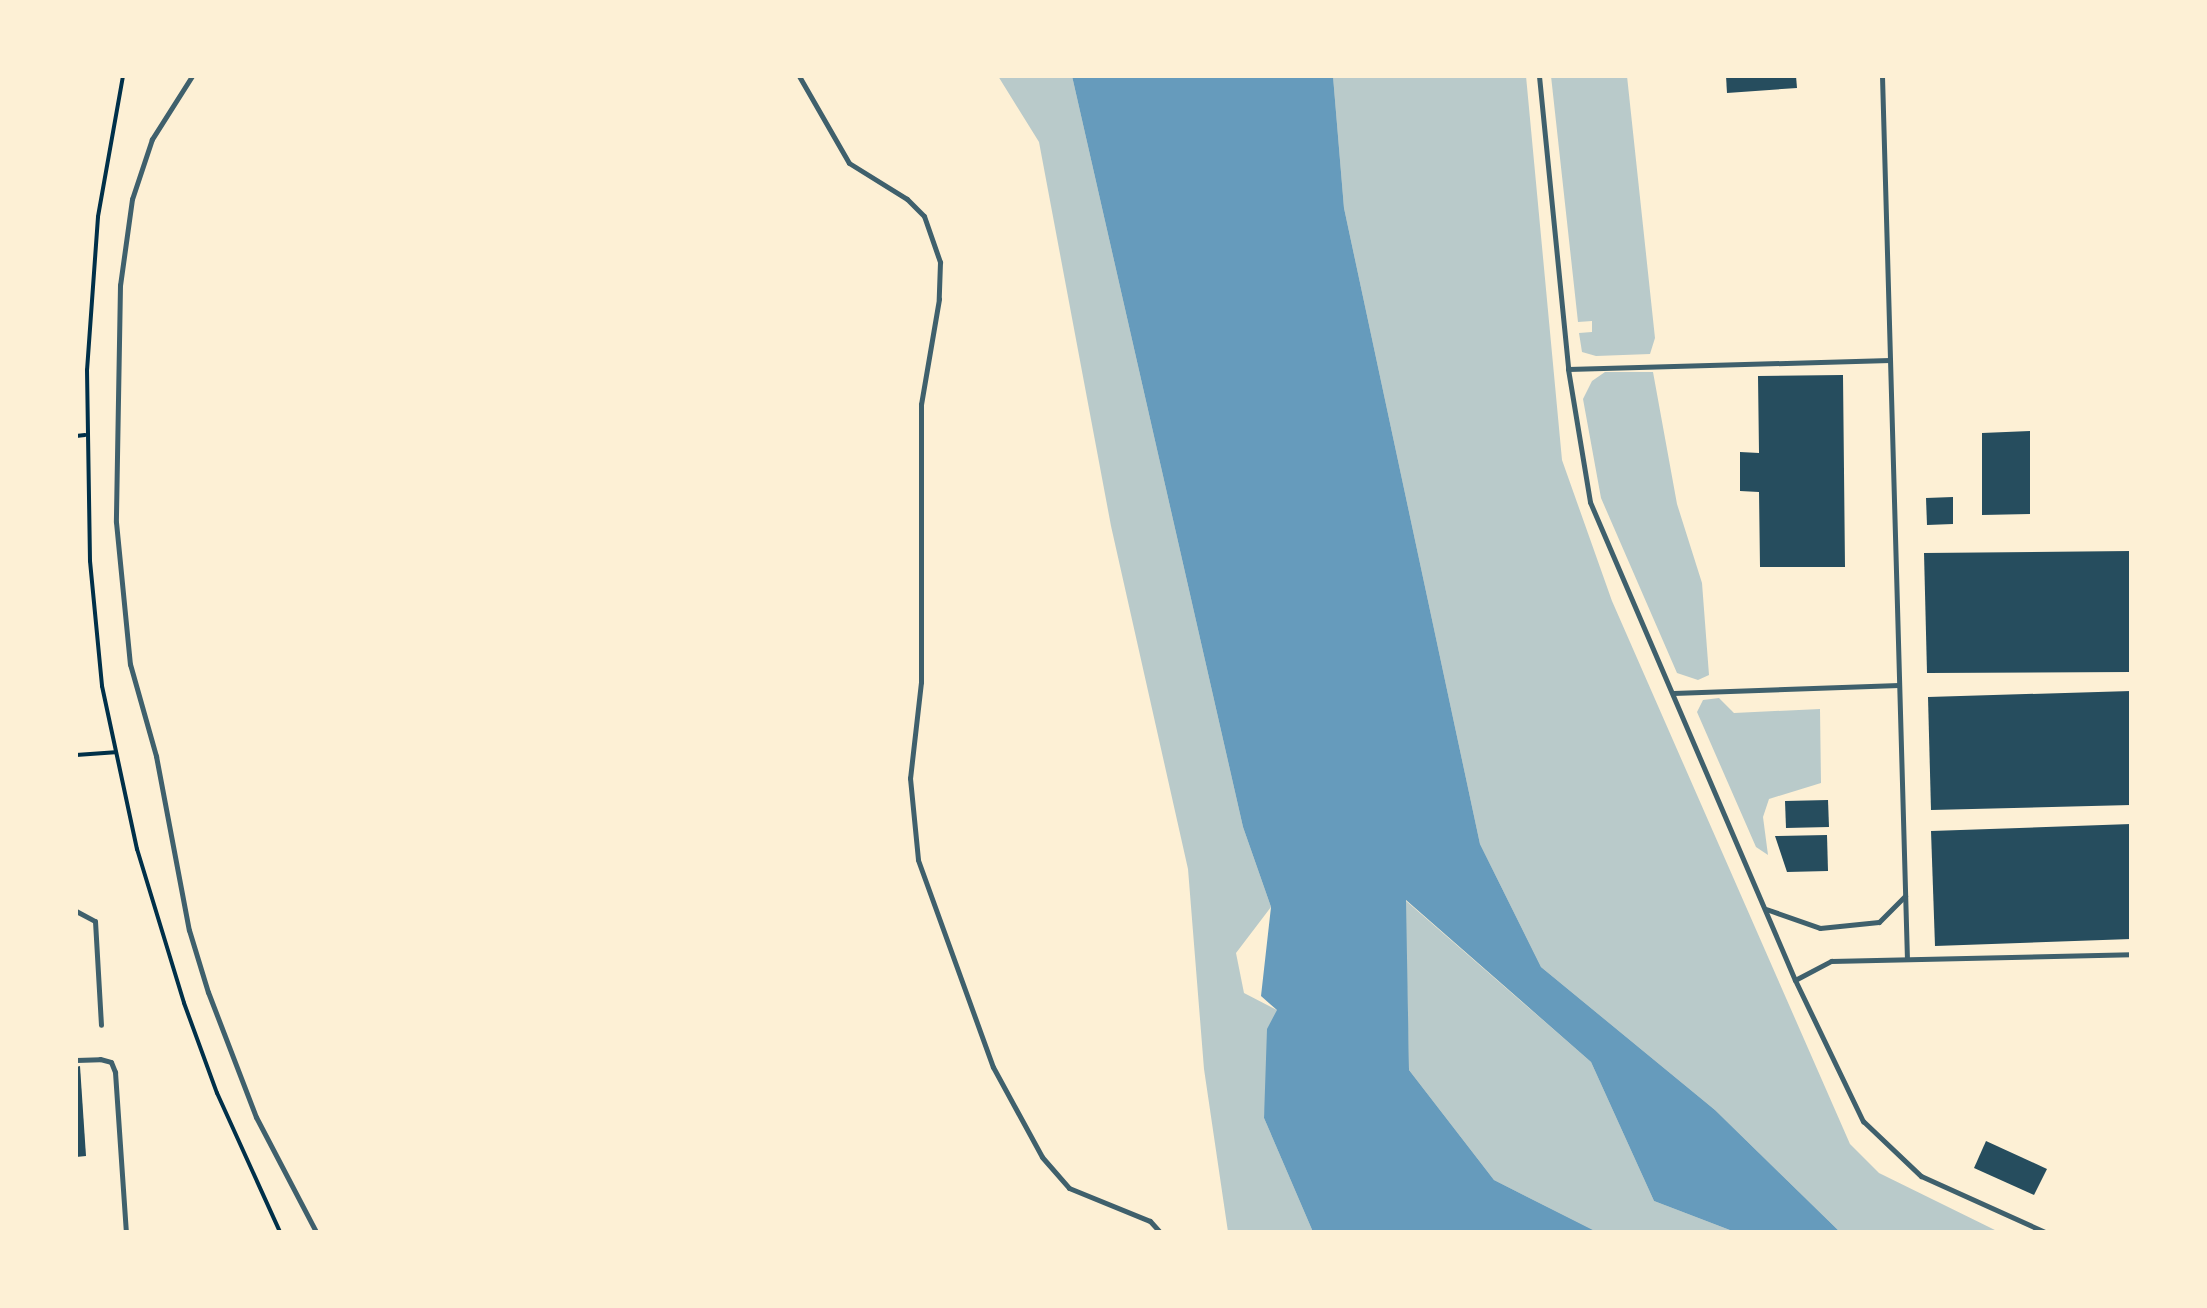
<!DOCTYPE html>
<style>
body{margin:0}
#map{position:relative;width:2207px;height:1308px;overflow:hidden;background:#fdf0d5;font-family:"IBM Plex Serif",serif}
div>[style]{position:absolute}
.green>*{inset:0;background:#b9caca}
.water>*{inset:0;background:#669bbc}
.building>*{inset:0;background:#264d5e}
.path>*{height:4px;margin:-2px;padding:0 2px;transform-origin:2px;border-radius:2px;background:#003049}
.service>*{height:5px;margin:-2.5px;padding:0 2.5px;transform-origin:2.5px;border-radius:2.5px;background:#3f606c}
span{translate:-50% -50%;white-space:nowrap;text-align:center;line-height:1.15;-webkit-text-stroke:8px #fdf0d5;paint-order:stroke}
.frame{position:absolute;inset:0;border:78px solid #fdf0d5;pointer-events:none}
</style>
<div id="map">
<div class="green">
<div style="clip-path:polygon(998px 76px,1072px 76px,1243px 827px,1271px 907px,1236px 953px,1244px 993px,1277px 1010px,1264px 1118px,1313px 1232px,1228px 1232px,1204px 1069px,1188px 869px,1111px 526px,1039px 142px)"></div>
<div style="clip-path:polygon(1333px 76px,1526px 76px,1562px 460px,1612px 601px,1850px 1144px,1879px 1173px,1999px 1232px,1840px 1232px,1715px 1110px,1541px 967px,1480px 844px,1344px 208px)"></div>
<div style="clip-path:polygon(1551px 76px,1627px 76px,1655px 338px,1650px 354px,1596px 356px,1582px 352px,1579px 333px,1592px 332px,1592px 321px,1578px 322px)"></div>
<div style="clip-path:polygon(1605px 372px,1653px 372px,1677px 504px,1702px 583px,1709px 675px,1698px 680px,1677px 673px,1601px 498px,1583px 399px,1592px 381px)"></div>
<div style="clip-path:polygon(1719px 698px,1734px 713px,1820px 709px,1821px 783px,1769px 799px,1763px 817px,1768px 855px,1756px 847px,1697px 712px,1703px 700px)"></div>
<div style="clip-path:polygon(1405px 900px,1591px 1062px,1654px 1201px,1735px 1232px,1597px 1232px,1494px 1180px,1409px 1070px)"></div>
</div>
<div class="water">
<div style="clip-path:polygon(1072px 76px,1333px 76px,1344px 208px,1480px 844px,1541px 967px,1715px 1110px,1840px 1232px,1735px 1232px,1654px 1201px,1591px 1062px,1406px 900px,1409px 1070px,1494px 1180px,1597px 1232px,1313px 1232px,1264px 1118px,1267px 1029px,1277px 1010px,1261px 996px,1271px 907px,1243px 827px)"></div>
</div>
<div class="building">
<div style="clip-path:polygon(1726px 76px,1796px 76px,1797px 88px,1727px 93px)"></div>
<div style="clip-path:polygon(1843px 375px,1845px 567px,1760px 567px,1759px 492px,1740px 491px,1740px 452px,1759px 453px,1758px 376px)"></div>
<div style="clip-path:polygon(2030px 431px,2030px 514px,1982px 515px,1982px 433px)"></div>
<div style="clip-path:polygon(1953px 497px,1953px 524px,1927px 525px,1926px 498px)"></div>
<div style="clip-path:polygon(2131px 551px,2131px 672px,1927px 673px,1924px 553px)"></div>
<div style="clip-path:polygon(2131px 691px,2131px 805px,1931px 810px,1928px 697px)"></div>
<div style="clip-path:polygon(1828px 800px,1829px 827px,1786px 828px,1785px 801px)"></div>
<div style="clip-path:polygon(2131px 824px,2131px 939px,1935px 946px,1931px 831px)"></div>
<div style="clip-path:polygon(1827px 835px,1828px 871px,1787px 872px,1775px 836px)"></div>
<div style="clip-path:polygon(80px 1066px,86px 1156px,76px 1157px,76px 1067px)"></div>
<div style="clip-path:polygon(1986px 1141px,2047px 1169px,2034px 1195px,1974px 1168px)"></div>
</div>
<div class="path">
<div style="left:123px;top:76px;width:143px;rotate:100.1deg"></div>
<div style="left:98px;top:217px;width:153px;rotate:94.1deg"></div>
<div style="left:87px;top:370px;width:191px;rotate:89.1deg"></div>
<div style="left:90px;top:561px;width:126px;rotate:84.5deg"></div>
<div style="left:102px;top:686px;width:167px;rotate:77.9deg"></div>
<div style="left:137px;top:849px;width:161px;rotate:73deg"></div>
<div style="left:184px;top:1003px;width:96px;rotate:69.9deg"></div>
<div style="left:217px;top:1093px;width:153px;rotate:65.6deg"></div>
<div style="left:76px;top:436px;width:9px;rotate:-6deg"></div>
<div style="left:76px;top:755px;width:39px;rotate:-4deg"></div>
</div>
<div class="service">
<div style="left:192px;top:76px;width:75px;rotate:122.4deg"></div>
<div style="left:152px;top:139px;width:63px;rotate:108.4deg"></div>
<div style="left:132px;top:199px;width:87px;rotate:97.9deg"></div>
<div style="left:120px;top:285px;width:237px;rotate:91deg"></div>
<div style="left:116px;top:522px;width:143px;rotate:84.4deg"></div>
<div style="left:130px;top:664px;width:96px;rotate:74.2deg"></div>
<div style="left:156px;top:756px;width:177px;rotate:79.3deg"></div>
<div style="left:189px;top:930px;width:65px;rotate:73deg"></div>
<div style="left:208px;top:992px;width:134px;rotate:69deg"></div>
<div style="left:256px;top:1117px;width:130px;rotate:62.4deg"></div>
<div style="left:799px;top:76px;width:100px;rotate:60.1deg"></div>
<div style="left:849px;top:163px;width:68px;rotate:31.8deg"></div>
<div style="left:907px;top:199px;width:24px;rotate:45deg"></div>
<div style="left:924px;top:216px;width:49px;rotate:70.8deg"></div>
<div style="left:940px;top:262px;width:37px;rotate:92deg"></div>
<div style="left:939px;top:299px;width:107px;rotate:99.7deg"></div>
<div style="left:921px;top:404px;width:278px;rotate:90deg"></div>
<div style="left:921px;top:682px;width:97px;rotate:96.5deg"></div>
<div style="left:910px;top:778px;width:82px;rotate:84.4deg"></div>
<div style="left:918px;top:860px;width:220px;rotate:70.1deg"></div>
<div style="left:993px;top:1067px;width:102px;rotate:61.4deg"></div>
<div style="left:1042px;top:1157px;width:41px;rotate:48.9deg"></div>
<div style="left:1069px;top:1188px;width:87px;rotate:22.2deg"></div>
<div style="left:1150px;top:1221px;width:15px;rotate:48deg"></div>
<div style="left:1539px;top:76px;width:294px;rotate:84.3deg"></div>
<div style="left:1568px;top:369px;width:135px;rotate:80.6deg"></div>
<div style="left:1590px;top:502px;width:520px;rotate:66.79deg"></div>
<div style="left:1795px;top:980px;width:157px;rotate:64.3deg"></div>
<div style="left:1863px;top:1121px;width:80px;rotate:43.5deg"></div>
<div style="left:1921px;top:1176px;width:136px;rotate:24.3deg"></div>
<div style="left:1882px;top:76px;width:883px;rotate:88.38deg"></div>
<div style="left:1568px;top:369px;width:322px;rotate:-1.6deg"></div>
<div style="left:1673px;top:693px;width:226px;rotate:-2deg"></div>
<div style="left:1766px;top:909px;width:57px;rotate:19.4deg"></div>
<div style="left:1820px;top:928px;width:59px;rotate:-5.8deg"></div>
<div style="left:1879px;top:922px;width:37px;rotate:-45deg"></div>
<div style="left:76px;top:911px;width:21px;rotate:28deg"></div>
<div style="left:95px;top:921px;width:104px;rotate:86.7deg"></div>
<div style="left:1795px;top:980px;width:41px;rotate:-27.8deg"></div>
<div style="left:1831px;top:961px;width:300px;rotate:-1.3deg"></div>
<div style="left:76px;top:1060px;width:24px;rotate:-2deg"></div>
<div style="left:100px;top:1059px;width:11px;rotate:15deg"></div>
<div style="left:111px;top:1062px;width:11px;rotate:68deg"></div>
<div style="left:115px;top:1072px;width:160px;rotate:86.1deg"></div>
</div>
<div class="frame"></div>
</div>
